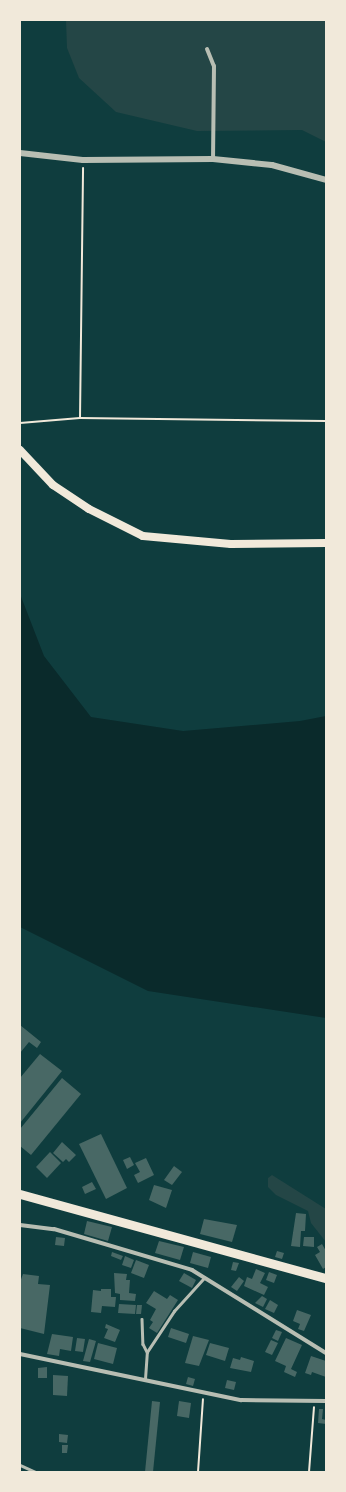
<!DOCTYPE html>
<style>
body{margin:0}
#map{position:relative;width:346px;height:1492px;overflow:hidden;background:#0f3d3e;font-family:"Times New Roman",serif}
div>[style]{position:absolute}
.green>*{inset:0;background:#244646}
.water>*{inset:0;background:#0a2a2b}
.building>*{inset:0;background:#486865}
.path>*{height:2px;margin:-1px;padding:0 1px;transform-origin:1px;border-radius:1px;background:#f1e9da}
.service>*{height:2.5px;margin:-1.25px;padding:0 1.25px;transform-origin:1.25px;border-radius:1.25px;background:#b8beb3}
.minor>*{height:4px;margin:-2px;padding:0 2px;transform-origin:2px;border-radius:2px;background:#b8beb3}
.tertiary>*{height:6px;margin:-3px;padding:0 3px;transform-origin:3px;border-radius:3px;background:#b8beb3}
.primary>*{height:8px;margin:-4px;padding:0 4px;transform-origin:4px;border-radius:4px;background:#f1e9da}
.trunk>*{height:9px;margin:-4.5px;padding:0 4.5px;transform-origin:4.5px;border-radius:4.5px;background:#f1e9da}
span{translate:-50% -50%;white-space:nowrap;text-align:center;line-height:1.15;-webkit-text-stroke:3.5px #f1e9da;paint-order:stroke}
.frame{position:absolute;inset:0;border:21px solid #f1e9da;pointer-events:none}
</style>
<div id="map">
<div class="green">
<div style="clip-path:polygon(66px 20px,326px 20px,326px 142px,302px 130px,197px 131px,116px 112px,79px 78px,67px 48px)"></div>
<div style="clip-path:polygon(272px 1175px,326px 1209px,326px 1242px,311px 1223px,308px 1211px,276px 1195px,268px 1187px,268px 1178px)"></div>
</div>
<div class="water">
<div style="clip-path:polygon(20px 594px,44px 656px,91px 717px,183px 731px,300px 721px,326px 716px,326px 1018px,148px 991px,20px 927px)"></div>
</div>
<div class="building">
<div style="clip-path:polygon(20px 1025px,41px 1042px,37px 1048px,29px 1042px,20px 1053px)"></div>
<div style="clip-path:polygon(40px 1054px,62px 1071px,20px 1123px,20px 1078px)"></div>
<div style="clip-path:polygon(62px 1078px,81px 1094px,31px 1155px,20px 1146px,20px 1129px)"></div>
<div style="clip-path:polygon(101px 1134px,127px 1188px,106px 1199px,79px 1144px)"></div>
<div style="clip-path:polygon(62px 1142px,76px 1155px,69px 1162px,66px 1159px,63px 1162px,53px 1153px)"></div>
<div style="clip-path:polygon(50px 1152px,61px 1163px,47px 1178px,36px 1167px)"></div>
<div style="clip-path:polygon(130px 1157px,134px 1165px,127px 1169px,123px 1160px)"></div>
<div style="clip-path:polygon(146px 1158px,154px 1175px,138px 1183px,134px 1175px,140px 1172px,135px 1163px)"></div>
<div style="clip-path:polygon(174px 1166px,182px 1172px,172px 1185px,164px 1180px)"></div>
<div style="clip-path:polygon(92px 1182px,96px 1189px,85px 1194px,82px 1187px)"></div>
<div style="clip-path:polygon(154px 1185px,172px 1190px,166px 1208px,149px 1200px)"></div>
<div style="clip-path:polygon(296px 1213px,306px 1214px,305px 1231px,301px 1231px,300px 1247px,291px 1246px)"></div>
<div style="clip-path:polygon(204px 1219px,237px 1225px,232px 1242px,200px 1234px)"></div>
<div style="clip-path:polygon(87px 1221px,112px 1227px,108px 1241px,84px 1234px)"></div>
<div style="clip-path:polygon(56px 1237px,65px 1238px,64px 1246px,55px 1245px)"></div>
<div style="clip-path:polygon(304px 1237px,314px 1237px,314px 1247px,303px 1246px)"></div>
<div style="clip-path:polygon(159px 1241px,184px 1247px,180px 1260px,155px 1253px)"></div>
<div style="clip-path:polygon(322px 1244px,326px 1251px,326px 1267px,323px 1269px,315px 1255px,320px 1252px,317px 1247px)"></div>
<div style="clip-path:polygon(277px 1251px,284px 1253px,282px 1259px,275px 1257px)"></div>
<div style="clip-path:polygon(112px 1252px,123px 1256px,121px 1260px,111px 1256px)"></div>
<div style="clip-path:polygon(193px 1252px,211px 1257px,208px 1268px,190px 1263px)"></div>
<div style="clip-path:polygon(125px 1256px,134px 1260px,131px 1268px,122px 1265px)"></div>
<div style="clip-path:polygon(136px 1260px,149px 1265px,144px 1278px,131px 1273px)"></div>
<div style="clip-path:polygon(233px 1262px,239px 1263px,236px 1271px,231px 1270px)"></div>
<div style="clip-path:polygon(256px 1269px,265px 1273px,260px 1283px,268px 1287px,264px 1295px,244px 1286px,247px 1277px,252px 1279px)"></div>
<div style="clip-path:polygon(269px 1272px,277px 1275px,274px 1283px,266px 1280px)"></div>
<div style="clip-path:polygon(114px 1273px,127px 1274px,126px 1280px,130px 1280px,129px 1293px,136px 1294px,135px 1301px,120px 1300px,120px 1294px,115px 1293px)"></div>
<div style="clip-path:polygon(184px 1273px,196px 1280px,192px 1288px,179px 1281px)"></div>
<div style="clip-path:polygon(23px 1274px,39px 1276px,38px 1284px,50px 1285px,44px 1334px,20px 1328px,20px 1282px)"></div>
<div style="clip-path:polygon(239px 1277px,244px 1281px,237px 1291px,231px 1287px)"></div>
<div style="clip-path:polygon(101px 1289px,111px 1289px,111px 1297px,116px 1297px,115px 1307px,102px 1306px,101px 1313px,91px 1312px,93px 1290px,101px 1291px)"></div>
<div style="clip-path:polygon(154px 1291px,167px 1299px,170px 1295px,178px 1300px,157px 1333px,149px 1328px,153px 1322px,150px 1320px,156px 1309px,146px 1303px)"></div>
<div style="clip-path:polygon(262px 1296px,267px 1299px,263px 1307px,255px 1303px)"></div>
<div style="clip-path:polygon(270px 1300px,278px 1305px,274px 1313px,265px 1309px)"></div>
<div style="clip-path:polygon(119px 1304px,136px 1305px,135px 1314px,118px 1313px)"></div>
<div style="clip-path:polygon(137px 1305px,142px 1305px,141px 1314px,136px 1314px)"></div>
<div style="clip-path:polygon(297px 1310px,311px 1315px,304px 1331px,298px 1329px,300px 1324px,293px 1321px)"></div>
<div style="clip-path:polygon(106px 1324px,120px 1330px,115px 1342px,104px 1338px,108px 1329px,105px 1328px)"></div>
<div style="clip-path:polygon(171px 1328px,189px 1334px,186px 1343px,168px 1337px)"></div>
<div style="clip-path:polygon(276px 1330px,282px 1332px,278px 1341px,272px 1338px)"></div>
<div style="clip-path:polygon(52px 1334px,73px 1337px,71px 1351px,60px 1349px,59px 1356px,47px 1354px)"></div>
<div style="clip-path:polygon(193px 1336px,209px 1340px,199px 1366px,185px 1363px)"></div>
<div style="clip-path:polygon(77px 1338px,85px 1339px,83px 1352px,75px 1351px)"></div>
<div style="clip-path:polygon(286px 1338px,302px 1345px,291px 1369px,297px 1372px,295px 1377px,284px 1372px,286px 1366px,275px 1361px)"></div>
<div style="clip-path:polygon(89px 1339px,96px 1341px,90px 1362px,83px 1361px)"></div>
<div style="clip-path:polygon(271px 1340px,278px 1343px,272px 1355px,265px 1352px)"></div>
<div style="clip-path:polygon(98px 1343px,117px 1348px,113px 1364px,94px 1359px)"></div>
<div style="clip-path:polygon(210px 1343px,229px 1348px,225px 1361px,206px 1355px)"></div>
<div style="clip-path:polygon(311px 1356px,326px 1361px,326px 1377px,312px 1372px,311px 1375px,305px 1373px)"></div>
<div style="clip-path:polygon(241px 1357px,254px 1361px,251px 1372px,230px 1368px,233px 1358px,240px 1360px)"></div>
<div style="clip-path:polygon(47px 1367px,47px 1378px,38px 1378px,38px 1368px)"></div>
<div style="clip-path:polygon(53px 1375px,68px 1376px,67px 1396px,53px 1395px)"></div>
<div style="clip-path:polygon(188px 1377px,195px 1379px,193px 1386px,186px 1384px)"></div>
<div style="clip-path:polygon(227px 1380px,236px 1382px,234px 1390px,225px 1388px)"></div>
<div style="clip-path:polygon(152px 1401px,160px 1402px,153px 1472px,145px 1472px)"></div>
<div style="clip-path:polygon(179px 1401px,191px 1403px,189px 1418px,177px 1416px)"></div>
<div style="clip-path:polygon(319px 1409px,323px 1409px,322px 1419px,326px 1420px,326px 1424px,318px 1423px)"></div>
<div style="clip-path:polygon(59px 1434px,68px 1435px,67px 1443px,59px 1442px)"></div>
<div style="clip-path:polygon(62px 1445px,68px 1445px,67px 1453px,62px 1453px)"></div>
</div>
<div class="path">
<div style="left:80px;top:418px;width:250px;rotate:-89.3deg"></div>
<div style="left:20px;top:423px;width:60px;rotate:-4.8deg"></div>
<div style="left:80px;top:418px;width:246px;rotate:0.7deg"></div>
<div style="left:198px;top:1472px;width:73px;rotate:-86.1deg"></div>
<div style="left:309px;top:1472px;width:65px;rotate:-85.6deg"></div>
</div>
<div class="service">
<div style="left:142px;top:1319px;width:25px;rotate:88deg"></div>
<div style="left:143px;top:1344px;width:9px;rotate:63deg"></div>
<div style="left:145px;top:1379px;width:27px;rotate:-86deg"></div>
<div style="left:147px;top:1352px;width:49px;rotate:-56.6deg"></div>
<div style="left:174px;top:1311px;width:45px;rotate:-47.7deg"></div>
<div style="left:20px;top:1465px;width:17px;rotate:24deg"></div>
</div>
<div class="minor">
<div style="left:207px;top:49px;width:18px;rotate:68deg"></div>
<div style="left:214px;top:66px;width:93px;rotate:90.6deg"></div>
<div style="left:20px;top:1225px;width:34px;rotate:7deg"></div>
<div style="left:54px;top:1229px;width:144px;rotate:16.5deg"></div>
<div style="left:192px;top:1270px;width:158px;rotate:31.8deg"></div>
<div style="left:20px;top:1354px;width:226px;rotate:11.8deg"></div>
<div style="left:241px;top:1400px;width:85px;rotate:0.7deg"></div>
</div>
<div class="tertiary">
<div style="left:20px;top:153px;width:63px;rotate:6.3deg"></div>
<div style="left:83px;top:160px;width:130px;rotate:-0.4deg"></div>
<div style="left:213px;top:159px;width:59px;rotate:5.8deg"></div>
<div style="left:272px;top:165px;width:56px;rotate:15.5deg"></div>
</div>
<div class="primary">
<div style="left:20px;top:450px;width:48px;rotate:46.7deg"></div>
<div style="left:53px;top:485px;width:43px;rotate:33.7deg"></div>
<div style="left:89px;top:509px;width:60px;rotate:26.6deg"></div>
<div style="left:143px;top:536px;width:88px;rotate:5.2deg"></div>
<div style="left:231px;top:544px;width:95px;rotate:-0.6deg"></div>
</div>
<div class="trunk">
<div style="left:20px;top:1194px;width:317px;rotate:15.4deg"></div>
</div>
<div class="frame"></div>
</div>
